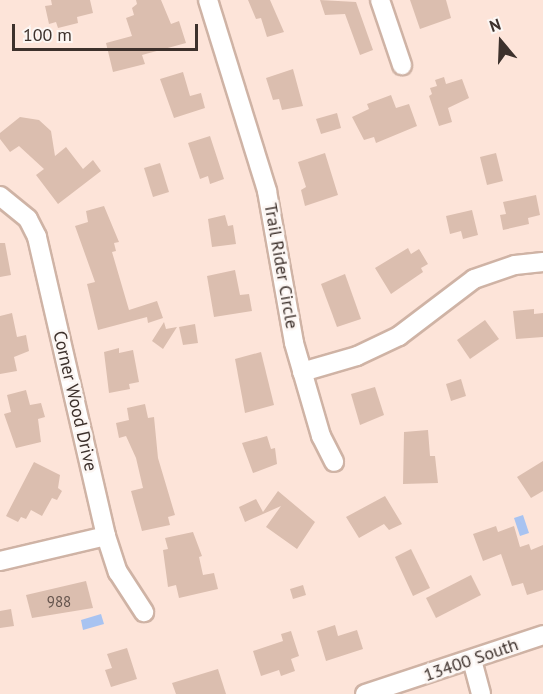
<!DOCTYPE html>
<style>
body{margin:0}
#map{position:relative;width:543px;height:694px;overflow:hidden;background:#fde4d9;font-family:"PT Sans",sans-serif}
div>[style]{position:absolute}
.water>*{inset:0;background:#a8c3f1}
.building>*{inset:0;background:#dbbeaf}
.roads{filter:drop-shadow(2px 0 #cfb3a5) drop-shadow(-2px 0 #cfb3a5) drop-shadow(0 2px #cfb3a5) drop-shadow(0 -2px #cfb3a5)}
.minor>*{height:18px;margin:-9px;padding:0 9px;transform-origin:9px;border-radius:9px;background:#fff}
span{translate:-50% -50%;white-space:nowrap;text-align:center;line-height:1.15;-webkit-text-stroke:5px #fcf6f3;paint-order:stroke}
.number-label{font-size:15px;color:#64544d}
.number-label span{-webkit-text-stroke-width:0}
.street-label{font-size:18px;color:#3d312c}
.north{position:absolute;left:471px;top:12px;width:60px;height:60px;-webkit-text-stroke:4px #fcf6f3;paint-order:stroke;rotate:341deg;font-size:16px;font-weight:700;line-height:24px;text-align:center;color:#3d312c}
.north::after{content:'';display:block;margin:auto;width:21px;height:27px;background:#3d312c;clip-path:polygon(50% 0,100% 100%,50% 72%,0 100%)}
.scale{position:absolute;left:12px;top:24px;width:186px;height:27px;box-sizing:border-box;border:3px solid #3d312c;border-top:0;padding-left:8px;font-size:18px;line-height:21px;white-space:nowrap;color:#3d312c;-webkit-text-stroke:4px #fcf6f3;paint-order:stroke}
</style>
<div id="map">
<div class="water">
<div style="clip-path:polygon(523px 515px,529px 533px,520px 536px,514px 518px)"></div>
<div style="clip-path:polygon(101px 614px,104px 624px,83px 630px,81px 620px)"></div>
</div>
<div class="building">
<div style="clip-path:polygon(51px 0,90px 0,93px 13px,77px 17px,78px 23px,58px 28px,56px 22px,49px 24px,45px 6px,52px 5px)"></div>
<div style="clip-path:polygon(136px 0,161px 0,171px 24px,179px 21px,186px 43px,142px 55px,145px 64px,113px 72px,106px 43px,132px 36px,126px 18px,134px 15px,132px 8px,137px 4px)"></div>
<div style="clip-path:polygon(248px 0,270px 0,284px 32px,267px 37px,261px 18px,256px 19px)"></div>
<div style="clip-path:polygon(320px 0,356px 2px,373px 50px,360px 55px,345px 14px,325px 15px)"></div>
<div style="clip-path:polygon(410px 0,446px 0,451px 18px,420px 29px)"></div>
<div style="clip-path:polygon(293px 69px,303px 106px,282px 110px,279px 99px,273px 100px,266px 78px)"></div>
<div style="clip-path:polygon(183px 72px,190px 96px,201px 93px,205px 108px,174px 118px,160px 79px)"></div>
<div style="clip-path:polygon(444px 77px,446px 84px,462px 79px,469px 98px,448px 108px,452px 122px,439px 126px,429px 96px,432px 94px,430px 88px,437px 86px,435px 80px)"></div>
<div style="clip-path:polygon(391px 95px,396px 108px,409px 104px,417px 126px,376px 143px,374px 137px,364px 140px,352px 117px,369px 109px,367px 104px)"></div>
<div style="clip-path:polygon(337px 113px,341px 128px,321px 134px,316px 119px)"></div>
<div style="clip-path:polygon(20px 117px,39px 120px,51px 131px,55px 156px,66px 147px,83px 169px,93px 160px,101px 171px,58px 204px,36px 175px,44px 169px,19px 146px,10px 152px,0 139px,0 133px)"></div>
<div style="clip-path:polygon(210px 136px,224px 179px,210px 184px,208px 176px,200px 179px,188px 143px)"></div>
<div style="clip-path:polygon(325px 153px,338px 195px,305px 206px,301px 190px,306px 187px,298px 162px)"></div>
<div style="clip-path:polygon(496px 153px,503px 181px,487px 185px,480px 157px)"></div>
<div style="clip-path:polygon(160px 163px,169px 192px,153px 197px,144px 168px)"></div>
<div style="clip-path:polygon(536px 195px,540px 215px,528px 218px,529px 224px,503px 230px,500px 215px,506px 214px,503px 202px)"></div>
<div style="clip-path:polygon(104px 206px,119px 242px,114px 243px,116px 251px,112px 252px,129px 310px,157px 301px,163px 318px,148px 323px,147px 317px,98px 330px,87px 284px,95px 282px,75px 226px,88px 222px,86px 211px)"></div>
<div style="clip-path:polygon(472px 210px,478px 235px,463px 239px,461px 231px,450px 234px,446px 216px)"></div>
<div style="clip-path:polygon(225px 215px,228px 226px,233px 225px,236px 244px,212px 247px,208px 219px)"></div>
<div style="clip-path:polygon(0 243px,5px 243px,11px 275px,0 277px)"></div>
<div style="clip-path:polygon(408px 248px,411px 254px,419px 249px,428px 264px,421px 268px,423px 272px,391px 294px,375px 268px)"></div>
<div style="clip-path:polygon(235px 270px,240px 295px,249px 294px,252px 311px,214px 317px,207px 276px)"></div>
<div style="clip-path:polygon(345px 274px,361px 319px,337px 327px,321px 284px)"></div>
<div style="clip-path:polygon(534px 309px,534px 314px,543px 313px,543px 337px,516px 339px,513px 311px)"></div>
<div style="clip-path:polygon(12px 313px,17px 337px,26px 335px,29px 351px,14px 357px,17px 371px,0 374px,0 316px)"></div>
<div style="clip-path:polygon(485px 320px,499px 339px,470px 359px,457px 340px)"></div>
<div style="clip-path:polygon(164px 322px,166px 329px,177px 327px,163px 349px,152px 341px)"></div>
<div style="clip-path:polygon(195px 324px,198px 343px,183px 345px,179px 327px)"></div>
<div style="clip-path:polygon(119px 348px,119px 353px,133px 350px,139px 382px,129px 384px,130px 389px,109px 393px,104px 352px)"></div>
<div style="clip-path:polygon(261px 352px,274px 405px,245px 413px,235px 359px)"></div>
<div style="clip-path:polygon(461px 379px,466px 396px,451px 401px,446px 384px)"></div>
<div style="clip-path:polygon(375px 387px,384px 415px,360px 425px,351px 394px)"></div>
<div style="clip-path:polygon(26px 390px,30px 405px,41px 403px,45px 417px,38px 419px,41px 442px,16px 448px,4px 414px,11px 412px,7px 395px)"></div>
<div style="clip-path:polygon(145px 404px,148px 418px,154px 417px,158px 458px,175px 515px,168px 517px,170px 525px,142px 531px,131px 491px,143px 488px,136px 458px,126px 436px,119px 438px,116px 423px,129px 420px,127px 408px)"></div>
<div style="clip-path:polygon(428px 430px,430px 456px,435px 456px,438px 483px,403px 484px,404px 432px)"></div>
<div style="clip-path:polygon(267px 436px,271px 449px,275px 448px,277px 464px,253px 473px,242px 443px)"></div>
<div style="clip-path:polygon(543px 461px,543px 491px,531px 498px,517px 477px)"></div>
<div style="clip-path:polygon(34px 462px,60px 475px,58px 488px,62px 491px,57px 500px,52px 498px,42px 516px,31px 510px,26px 519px,21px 517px,18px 522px,6px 516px)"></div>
<div style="clip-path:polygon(278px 491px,315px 522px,297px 549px,266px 527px,281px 506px,245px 522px,239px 507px,256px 499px,263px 512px)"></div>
<div style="clip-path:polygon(385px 496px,402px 524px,389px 530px,384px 524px,359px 538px,346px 517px)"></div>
<div style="clip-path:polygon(496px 526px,498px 532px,514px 526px,520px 547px,529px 544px,531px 550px,543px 545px,543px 590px,527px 595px,523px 583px,512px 586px,501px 554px,483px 561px,473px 534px)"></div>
<div style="clip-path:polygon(193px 532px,202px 556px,199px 557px,203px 575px,214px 573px,218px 589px,179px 598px,176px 585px,168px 587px,163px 550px,168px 549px,165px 538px)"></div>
<div style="clip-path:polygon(411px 549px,430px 588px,413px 596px,395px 557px)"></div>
<div style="clip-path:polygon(471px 575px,481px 595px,436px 618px,426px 598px)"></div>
<div style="clip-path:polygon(86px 581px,93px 608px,32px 618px,26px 595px)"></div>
<div style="clip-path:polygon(303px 585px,306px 595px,293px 599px,290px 589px)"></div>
<div style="clip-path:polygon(11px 609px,14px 626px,0 628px,0 611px)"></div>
<div style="clip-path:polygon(335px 625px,338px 636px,357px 630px,363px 649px,326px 661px,317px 631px)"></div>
<div style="clip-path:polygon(291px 631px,299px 656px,291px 659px,295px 671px,281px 676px,279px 670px,261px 676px,253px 651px,283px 641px,281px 634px)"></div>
<div style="clip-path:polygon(127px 648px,137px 679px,111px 687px,105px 670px,112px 668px,107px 654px)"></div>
<div style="clip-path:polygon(218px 669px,226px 694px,176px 694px,172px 683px)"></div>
</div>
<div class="roads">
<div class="minor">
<div style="left:208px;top:0;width:200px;rotate:72.8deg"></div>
<div style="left:267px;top:191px;width:154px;rotate:79.9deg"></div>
<div style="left:294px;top:343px;width:97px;rotate:73.8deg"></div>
<div style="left:321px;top:436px;width:29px;rotate:63deg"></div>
<div style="left:380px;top:0;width:69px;rotate:71.3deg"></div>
<div style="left:0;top:196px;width:36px;rotate:39deg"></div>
<div style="left:28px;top:219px;width:20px;rotate:63deg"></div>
<div style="left:37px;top:237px;width:307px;rotate:77deg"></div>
<div style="left:106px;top:536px;width:38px;rotate:72deg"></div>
<div style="left:118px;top:572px;width:48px;rotate:57deg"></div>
<div style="left:302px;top:372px;width:57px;rotate:-16.2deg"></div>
<div style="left:357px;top:356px;width:47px;rotate:-25.5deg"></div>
<div style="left:399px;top:336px;width:94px;rotate:-37.2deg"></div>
<div style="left:474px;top:279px;width:43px;rotate:-18.9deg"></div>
<div style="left:515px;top:265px;width:28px;rotate:-6deg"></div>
<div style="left:0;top:561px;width:109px;rotate:-13.3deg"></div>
<div style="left:472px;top:660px;width:35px;rotate:75deg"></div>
<div style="left:365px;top:694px;width:188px;rotate:-18.3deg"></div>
</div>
</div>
<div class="number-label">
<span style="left:59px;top:602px">988</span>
</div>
<div class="street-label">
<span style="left:281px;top:266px;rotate:80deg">Trail Rider Circle</span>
<span style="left:75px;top:401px;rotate:77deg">Corner Wood Drive</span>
<span style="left:471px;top:660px;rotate:-19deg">13400 South</span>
</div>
<div class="north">N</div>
<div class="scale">100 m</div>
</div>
